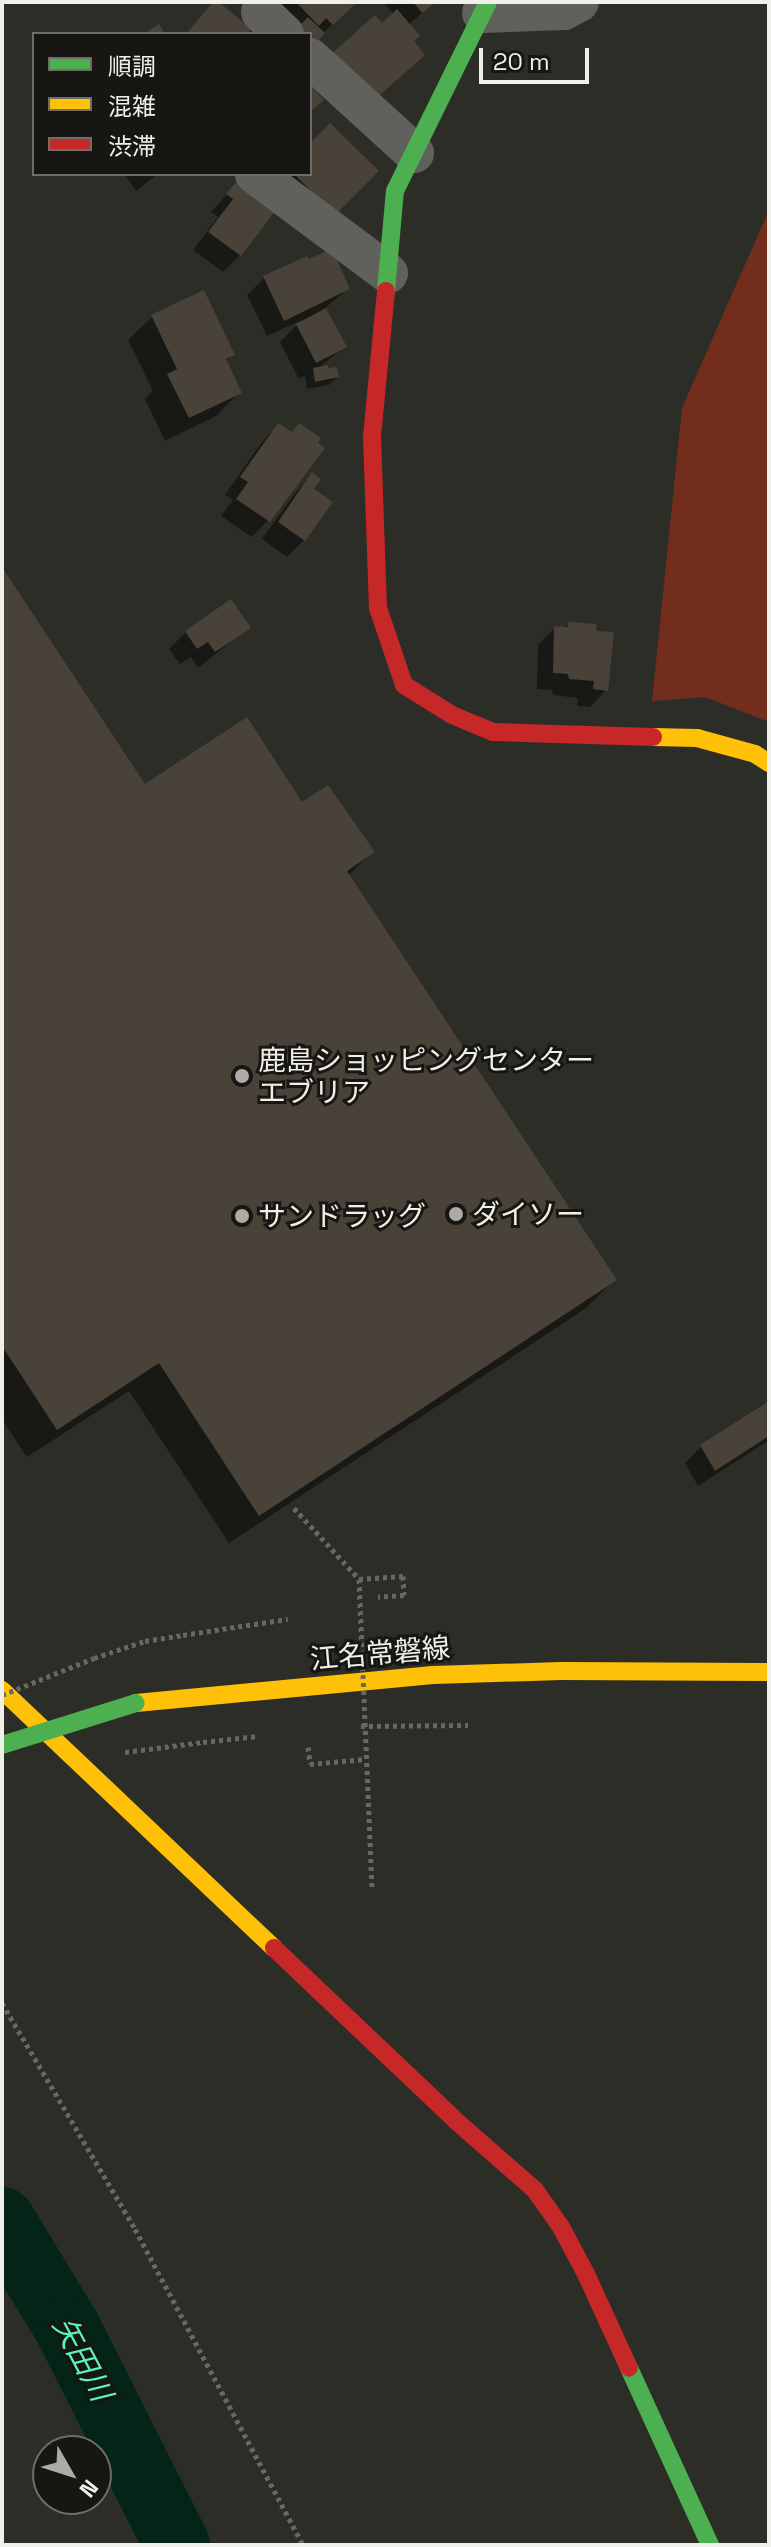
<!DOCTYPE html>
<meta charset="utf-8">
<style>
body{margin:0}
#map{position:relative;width:771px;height:2547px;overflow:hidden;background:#2d2d28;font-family:"Space Grotesk","Noto Sans JP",sans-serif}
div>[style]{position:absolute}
.green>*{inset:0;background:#722d1d}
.shadow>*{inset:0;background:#0007}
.river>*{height:66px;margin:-33px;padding:0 33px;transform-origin:33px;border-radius:33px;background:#042418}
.building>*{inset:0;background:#494238}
.path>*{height:5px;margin-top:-2.5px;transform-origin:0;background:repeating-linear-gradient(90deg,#676764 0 4px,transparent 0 8px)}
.street>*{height:40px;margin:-20px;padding:0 20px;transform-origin:20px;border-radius:20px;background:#60605d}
.fast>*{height:18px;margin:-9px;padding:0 9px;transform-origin:9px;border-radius:9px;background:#4caf50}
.slow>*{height:18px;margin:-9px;padding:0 9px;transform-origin:9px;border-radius:9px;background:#ffc107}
.jam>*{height:18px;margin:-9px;padding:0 9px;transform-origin:9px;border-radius:9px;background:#c62828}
.path-bridge>*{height:5px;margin-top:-2.5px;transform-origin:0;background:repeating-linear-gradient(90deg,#676764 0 4px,transparent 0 8px)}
.fast-bridge>*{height:18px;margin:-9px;padding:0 9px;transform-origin:9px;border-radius:9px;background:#4caf50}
.dots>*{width:22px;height:22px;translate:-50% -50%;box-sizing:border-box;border:4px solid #171612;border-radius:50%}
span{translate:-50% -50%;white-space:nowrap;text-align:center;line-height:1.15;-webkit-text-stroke:6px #171612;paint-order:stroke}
.poi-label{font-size:28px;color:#f0efe9}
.left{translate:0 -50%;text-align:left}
.street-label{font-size:28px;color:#f0efe9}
.water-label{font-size:30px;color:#57f5b9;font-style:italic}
.frame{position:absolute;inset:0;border:4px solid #f0efe9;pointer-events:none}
.legend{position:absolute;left:32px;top:32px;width:280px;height:144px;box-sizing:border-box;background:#171612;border:2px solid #6e6d68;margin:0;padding:10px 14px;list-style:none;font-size:24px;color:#f0efe9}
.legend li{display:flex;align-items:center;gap:16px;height:40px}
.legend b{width:40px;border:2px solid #6e6d68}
.north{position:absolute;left:32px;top:2435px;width:80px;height:80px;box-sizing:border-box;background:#171612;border:2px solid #6e6d68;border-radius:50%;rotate:129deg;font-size:22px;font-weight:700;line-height:32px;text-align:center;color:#f0efe9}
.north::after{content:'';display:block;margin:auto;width:28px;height:36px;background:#acaba5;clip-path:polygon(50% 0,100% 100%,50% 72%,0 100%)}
.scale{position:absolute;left:479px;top:48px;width:110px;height:36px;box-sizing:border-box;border:4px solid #f0efe9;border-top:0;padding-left:10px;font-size:24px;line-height:28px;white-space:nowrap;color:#f0efe9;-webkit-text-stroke:6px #171612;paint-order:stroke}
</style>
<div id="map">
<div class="green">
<div style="clip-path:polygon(769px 210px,769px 722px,705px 697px,652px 701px,682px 408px)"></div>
</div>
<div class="shadow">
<div style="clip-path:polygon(278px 2px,355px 2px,310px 46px,310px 34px)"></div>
<div style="clip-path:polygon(384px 2px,435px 2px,408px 25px,411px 41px,382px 25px,394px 15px)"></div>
<div style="clip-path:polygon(310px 146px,317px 231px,281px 174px,310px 174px)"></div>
<div style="clip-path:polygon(124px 174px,158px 174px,136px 191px)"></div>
<div style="clip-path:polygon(242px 178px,240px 255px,223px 272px,193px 250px,218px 217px,211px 212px)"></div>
<div style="clip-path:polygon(264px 278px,348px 289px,324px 309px,344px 347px,316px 370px,337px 377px,329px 385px,307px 389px,305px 376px,299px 379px,280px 342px,302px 320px,267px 336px,247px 295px)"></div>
<div style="clip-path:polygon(152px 317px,233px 354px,225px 362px,240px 392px,216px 416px,165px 441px,145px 399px,153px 391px,128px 340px)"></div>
<div style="clip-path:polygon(278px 425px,291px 434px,268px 520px,252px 537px,221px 516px,233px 500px,225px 495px,262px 442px)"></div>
<div style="clip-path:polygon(312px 475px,304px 540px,287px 557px,262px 539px,296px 492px)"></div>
<div style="clip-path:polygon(2px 571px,144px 787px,301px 804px,372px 852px,348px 876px,614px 1280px,585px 1309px,229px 1543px,129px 1391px,27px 1457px,2px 1420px)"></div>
<div style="clip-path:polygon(569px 624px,606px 690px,590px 707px,577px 706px,578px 698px,553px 695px,552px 690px,537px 689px,538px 645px,555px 628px,564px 629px)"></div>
<div style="clip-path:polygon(248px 628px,198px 668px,191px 657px,180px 664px,169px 649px,186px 632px)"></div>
<div style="clip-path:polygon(769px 1403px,769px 1440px,698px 1486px,685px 1463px,701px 1447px)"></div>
</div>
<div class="river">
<div style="left:2px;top:2220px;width:127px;rotate:58.8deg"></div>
<div style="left:68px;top:2329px;width:242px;rotate:63.2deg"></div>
</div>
<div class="building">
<div style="clip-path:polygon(213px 2px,219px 2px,251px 29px,247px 34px,186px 34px)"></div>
<div style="clip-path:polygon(296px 2px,357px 2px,333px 25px,326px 18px,319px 26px)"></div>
<div style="clip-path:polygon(413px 2px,436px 2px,422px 13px)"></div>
<div style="clip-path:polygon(397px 9px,420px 36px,414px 41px,425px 55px,373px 101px,329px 56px,375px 15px,382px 23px)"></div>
<div style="clip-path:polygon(308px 17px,325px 33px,314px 45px,310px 34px,303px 34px,297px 28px)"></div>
<div style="clip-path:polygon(159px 24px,165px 34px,144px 34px)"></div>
<div style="clip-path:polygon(310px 85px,324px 100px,310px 112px)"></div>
<div style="clip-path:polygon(330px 123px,379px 171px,335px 215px,294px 174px,310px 174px,310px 143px)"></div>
<div style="clip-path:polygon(240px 177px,279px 206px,241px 256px,208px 232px,233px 199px,226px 194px)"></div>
<div style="clip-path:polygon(332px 249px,350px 289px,284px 321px,263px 276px,307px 256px,309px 259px)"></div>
<div style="clip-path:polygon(204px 290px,235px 355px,226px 359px,242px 393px,189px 418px,167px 374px,177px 369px,151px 315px)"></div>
<div style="clip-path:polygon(326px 308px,347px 347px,316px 363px,296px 324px)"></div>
<div style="clip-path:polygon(328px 365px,328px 368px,337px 367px,339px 377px,315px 382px,313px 368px)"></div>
<div style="clip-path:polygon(278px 423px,292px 432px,299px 423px,321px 438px,318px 443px,325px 448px,270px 522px,236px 499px,248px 482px,240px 477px)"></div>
<div style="clip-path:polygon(312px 472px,321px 479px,314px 489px,333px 502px,305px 541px,278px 522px)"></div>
<div style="clip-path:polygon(2px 567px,145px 784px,247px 717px,302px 802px,328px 785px,375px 852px,347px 871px,617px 1280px,259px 1516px,159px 1363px,57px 1430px,2px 1346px)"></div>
<div style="clip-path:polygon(231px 599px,251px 628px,215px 652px,208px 642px,197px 649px,185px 631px)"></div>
<div style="clip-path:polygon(568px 622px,597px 624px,596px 631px,614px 632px,608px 691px,593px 689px,594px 681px,569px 679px,568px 674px,553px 673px,554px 626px,568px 627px)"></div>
<div style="clip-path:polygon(769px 1401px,769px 1436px,715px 1471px,700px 1445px)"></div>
</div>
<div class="path">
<div style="left:359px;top:1579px;width:44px;rotate:-3.9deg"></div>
<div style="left:403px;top:1576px;width:19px;rotate:87deg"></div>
<div style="left:404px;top:1595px;width:26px;rotate:176deg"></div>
<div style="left:183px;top:1635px;width:106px;rotate:-8.7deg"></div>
<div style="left:361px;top:1726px;width:107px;rotate:-0.5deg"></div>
<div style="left:203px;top:1742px;width:56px;rotate:-6.1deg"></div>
<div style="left:308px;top:1747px;width:17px;rotate:83deg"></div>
<div style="left:310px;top:1764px;width:56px;rotate:-5.1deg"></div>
<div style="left:2px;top:2003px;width:262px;rotate:59.5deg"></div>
<div style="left:135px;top:2229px;width:358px;rotate:62deg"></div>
</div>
<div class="street">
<div style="left:261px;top:12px;width:32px;rotate:44deg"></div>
<div style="left:482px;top:13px;width:82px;rotate:-2.1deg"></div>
<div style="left:564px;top:10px;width:17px;rotate:-28deg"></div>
<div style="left:310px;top:58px;width:141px;rotate:42.4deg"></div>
<div style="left:255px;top:174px;width:166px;rotate:36.7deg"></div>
</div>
<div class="fast">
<div style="left:386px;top:291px;width:100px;rotate:-84.9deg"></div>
<div style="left:395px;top:191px;width:211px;rotate:-63.8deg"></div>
<div style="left:629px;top:2368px;width:195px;rotate:65.4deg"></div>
</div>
<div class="slow">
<div style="left:653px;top:737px;width:44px;rotate:1.3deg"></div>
<div style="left:697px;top:738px;width:60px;rotate:15.4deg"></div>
<div style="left:755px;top:754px;width:17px;rotate:33deg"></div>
<div style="left:2px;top:1690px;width:375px;rotate:43.5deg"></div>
<div style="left:136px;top:1703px;width:298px;rotate:-5.4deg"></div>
<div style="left:433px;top:1675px;width:128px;rotate:-1.8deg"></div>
<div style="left:561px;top:1671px;width:208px;rotate:0.3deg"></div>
</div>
<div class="jam">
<div style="left:386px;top:291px;width:147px;rotate:95.5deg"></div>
<div style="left:372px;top:437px;width:171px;rotate:88deg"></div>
<div style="left:378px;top:608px;width:81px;rotate:71.3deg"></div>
<div style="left:404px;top:685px;width:57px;rotate:32deg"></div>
<div style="left:452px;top:715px;width:44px;rotate:22.5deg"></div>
<div style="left:493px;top:732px;width:160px;rotate:1.8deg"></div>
<div style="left:274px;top:1948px;width:250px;rotate:43.5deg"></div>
<div style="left:455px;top:2120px;width:106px;rotate:41.2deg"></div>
<div style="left:535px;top:2190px;width:45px;rotate:54.9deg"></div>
<div style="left:561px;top:2227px;width:53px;rotate:62deg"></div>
<div style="left:586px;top:2274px;width:103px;rotate:65.4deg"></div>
</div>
<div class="path-bridge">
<div style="left:294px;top:1508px;width:96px;rotate:47.5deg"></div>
<div style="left:359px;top:1579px;width:310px;rotate:87.6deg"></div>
<div style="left:2px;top:1695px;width:99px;rotate:-21.9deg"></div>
<div style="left:94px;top:1658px;width:54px;rotate:-18.4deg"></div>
<div style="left:145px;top:1641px;width:38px;rotate:-9deg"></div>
<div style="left:125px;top:1752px;width:79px;rotate:-7.3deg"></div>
</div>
<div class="fast-bridge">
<div style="left:2px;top:1745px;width:140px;rotate:-17.4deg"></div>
</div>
<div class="dots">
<div style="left:242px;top:1076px;background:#acaba5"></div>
<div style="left:456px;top:1214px;background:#acaba5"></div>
<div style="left:242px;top:1216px;background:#acaba5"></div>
</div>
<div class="poi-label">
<span class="left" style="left:258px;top:1076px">鹿島ショッピングセンター<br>エブリア</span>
<span class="left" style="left:472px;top:1214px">ダイソー</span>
<span class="left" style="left:258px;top:1216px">サンドラッグ</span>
</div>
<div class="street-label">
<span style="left:380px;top:1653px;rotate:-5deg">江名常磐線</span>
</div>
<div class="water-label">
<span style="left:82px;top:2359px;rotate:62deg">矢田川</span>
</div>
<div class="frame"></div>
<ul class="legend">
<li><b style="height:10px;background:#4caf50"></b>順調</li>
<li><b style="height:10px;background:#ffc107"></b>混雑</li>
<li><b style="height:10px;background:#c62828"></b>渋滞</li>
</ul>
<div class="north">N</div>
<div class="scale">20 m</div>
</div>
